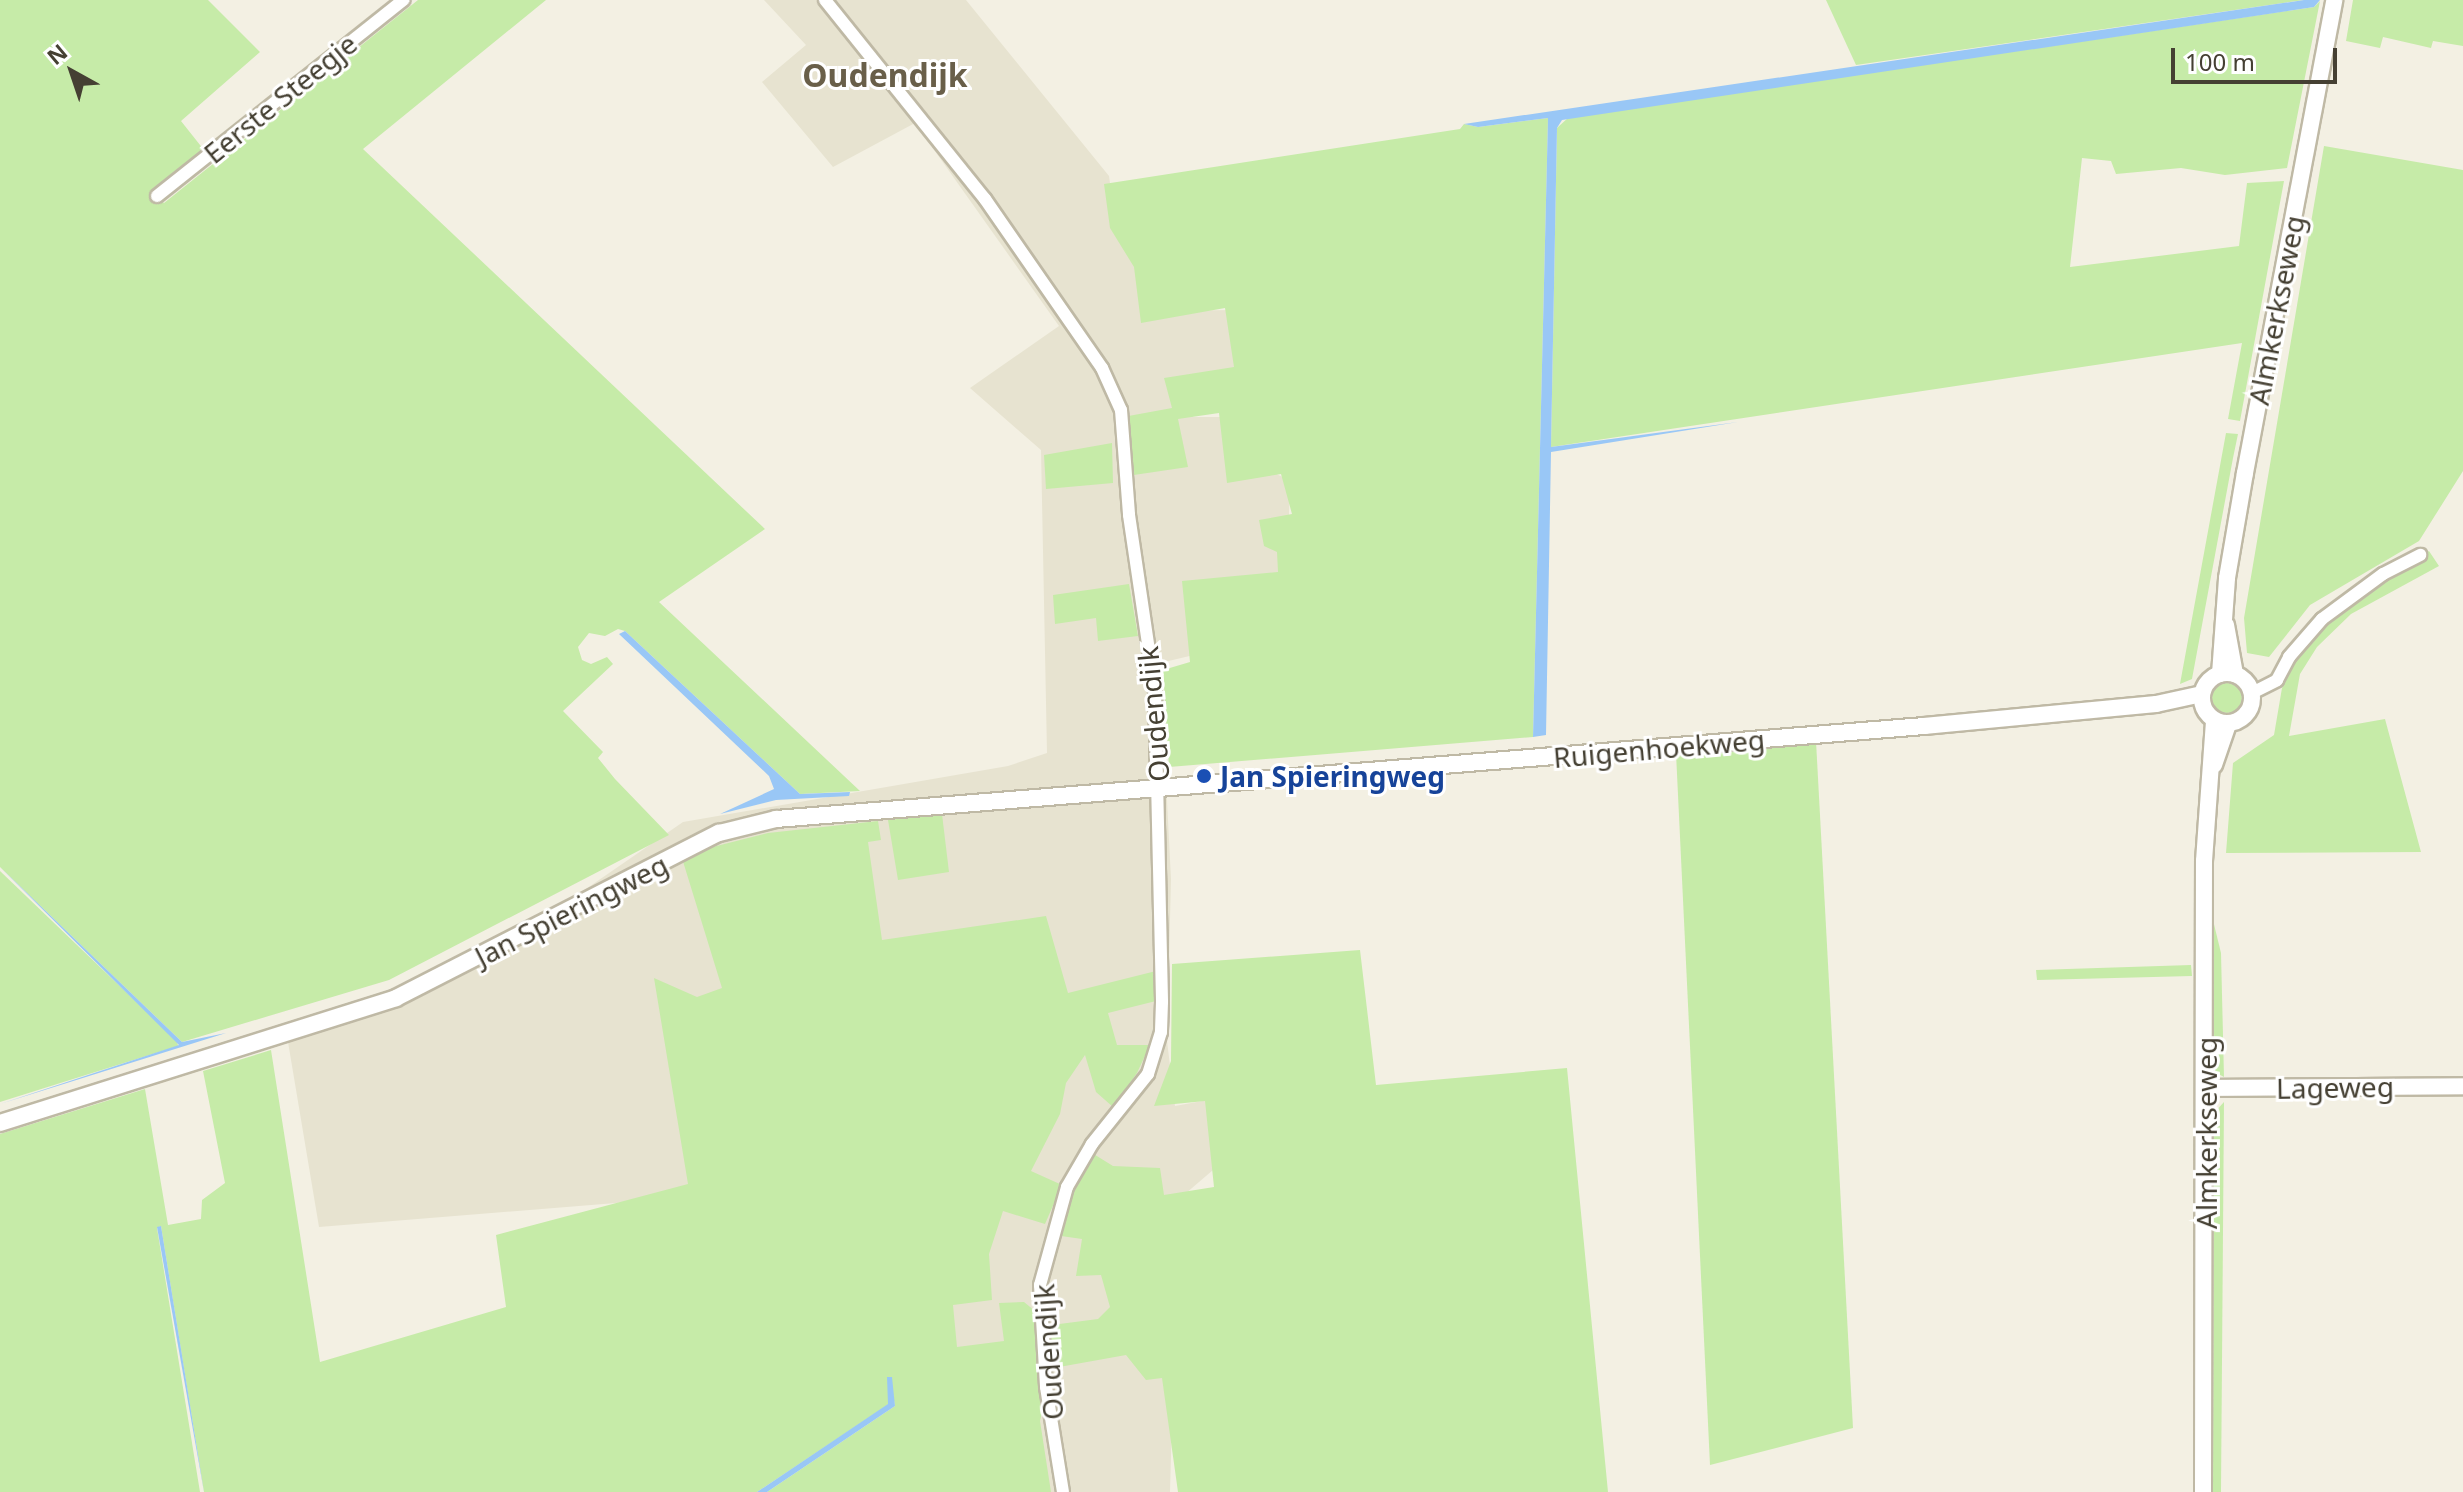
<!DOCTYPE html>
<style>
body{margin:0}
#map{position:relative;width:2463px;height:1492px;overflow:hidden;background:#f3f0e3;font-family:"Noto Sans",sans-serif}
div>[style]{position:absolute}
.residential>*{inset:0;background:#e7e3d0}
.green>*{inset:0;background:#c6eba8}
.round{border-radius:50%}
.water>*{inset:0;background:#99c7f6}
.roads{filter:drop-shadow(2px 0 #bfb9a5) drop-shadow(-2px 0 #bfb9a5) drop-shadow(0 2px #bfb9a5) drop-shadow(0 -2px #bfb9a5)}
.minor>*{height:12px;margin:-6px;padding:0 6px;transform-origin:6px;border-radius:6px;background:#fff}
.tertiary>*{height:16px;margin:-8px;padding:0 8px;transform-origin:8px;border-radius:8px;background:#fff}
.tertiary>.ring{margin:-8px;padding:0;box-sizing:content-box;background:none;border:16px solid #fff;border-radius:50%}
.dots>*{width:22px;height:22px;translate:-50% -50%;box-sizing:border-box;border:4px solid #fff;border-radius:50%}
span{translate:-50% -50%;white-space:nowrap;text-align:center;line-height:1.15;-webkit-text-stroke:6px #fff;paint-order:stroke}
.street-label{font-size:28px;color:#454033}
.transit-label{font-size:28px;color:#164399;font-weight:700}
.left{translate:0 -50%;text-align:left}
.quarter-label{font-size:32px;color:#695f49;font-weight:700}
.north{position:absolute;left:32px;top:32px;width:80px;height:80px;-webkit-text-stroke:6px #fff;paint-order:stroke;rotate:320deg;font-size:22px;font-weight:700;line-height:32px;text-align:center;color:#454033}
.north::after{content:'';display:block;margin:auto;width:28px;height:36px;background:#454033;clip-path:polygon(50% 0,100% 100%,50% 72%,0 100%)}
.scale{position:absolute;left:2171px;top:48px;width:166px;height:36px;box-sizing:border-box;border:4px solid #454033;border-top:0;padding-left:10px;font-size:24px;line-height:28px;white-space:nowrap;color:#454033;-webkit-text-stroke:6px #fff;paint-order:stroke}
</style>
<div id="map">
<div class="residential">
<div style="clip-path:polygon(764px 0,966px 0,1109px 176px,1118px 240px,1142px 268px,1148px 311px,1236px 310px,1254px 367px,1187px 375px,1193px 417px,1222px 417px,1237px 453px,1290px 481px,1287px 576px,1198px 654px,1160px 663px,1171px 879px,1167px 1041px,1175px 1106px,1213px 1099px,1213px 1170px,1178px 1200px,1170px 1492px,874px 1492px,927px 1362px,790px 1189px,319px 1227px,288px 1042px,460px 976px,683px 822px,1008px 766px,1047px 753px,1041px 450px,970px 388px,1059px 326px,915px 123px,833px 167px,762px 82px,806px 45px)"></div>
</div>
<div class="green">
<div style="clip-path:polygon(0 0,208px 0,260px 52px,181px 121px,204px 150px,152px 192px,164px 203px,418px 0,546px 0,363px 149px,765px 529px,659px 602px,860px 791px,800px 794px,625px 631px,618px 629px,605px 636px,589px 633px,578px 647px,582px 660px,591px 664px,607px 657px,613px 664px,563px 711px,603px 752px,598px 758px,615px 779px,669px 835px,389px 980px,182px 1042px,0 867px)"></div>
<div style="clip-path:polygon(1826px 0,2304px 0,1856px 65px)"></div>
<div style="clip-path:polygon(2353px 0,2463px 0,2463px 46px,2433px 41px,2431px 48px,2383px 37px,2380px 48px,2346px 41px)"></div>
<div style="clip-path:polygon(2320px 1px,2287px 168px,2225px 175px,2181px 168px,2116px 174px,2111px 161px,2082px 158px,2070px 267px,2239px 246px,2247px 183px,2284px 181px,2240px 421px,2228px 419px,2242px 343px,1551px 447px,1557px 128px,1569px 117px,2314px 7px)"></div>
<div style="clip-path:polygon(1548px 118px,1533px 737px,1169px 767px,1163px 670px,1190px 662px,1182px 581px,1278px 572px,1277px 552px,1264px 546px,1259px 520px,1292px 514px,1281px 474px,1227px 483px,1219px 413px,1178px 419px,1188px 467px,1127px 476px,1123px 417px,1172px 408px,1164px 378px,1234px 367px,1225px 308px,1141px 323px,1134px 267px,1110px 228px,1104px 184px,1460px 129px,1464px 124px,1478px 127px)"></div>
<div style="clip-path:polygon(2324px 146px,2463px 170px,2463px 471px,2419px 541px,2310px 605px,2269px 657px,2247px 653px,2244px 618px)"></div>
<div style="clip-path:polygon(2226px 433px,2238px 434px,2233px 458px,2192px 679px,2180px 684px)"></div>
<div style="clip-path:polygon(1112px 443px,1113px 483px,1046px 489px,1044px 455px)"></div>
<div style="clip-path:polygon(2429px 551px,2439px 566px,2351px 614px,2317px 647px,2300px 674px,2289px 736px,2385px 719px,2421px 852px,2226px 853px,2233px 763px,2274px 735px,2282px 688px,2298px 652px,2347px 604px)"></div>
<div style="clip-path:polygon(1129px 584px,1138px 636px,1098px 641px,1096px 618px,1055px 624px,1053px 595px)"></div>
<div class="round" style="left:2212px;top:683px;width:30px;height:30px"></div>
<div style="clip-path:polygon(1816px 741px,1853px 1428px,1710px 1465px,1676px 753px)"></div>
<div style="clip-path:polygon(942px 814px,949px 872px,898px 880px,888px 820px)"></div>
<div style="clip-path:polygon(878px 821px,881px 840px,868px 842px,882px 940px,1046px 916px,1068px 993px,1156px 971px,1156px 1001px,1108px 1013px,1117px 1045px,1150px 1045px,1137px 1073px,1113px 1107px,1096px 1092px,1085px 1055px,1066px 1083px,1060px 1114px,1031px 1171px,1062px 1185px,1045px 1224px,1003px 1211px,989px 1254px,992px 1300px,953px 1305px,957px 1347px,1004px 1341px,999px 1303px,1024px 1302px,1035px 1311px,1044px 1404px,1040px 1421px,1051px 1492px,767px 1492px,895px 1406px,890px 1378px,889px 1404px,757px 1492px,204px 1492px,161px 1226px,157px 1228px,200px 1492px,0 1492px,0 1134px,145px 1089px,168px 1225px,201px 1219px,202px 1200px,225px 1183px,203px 1071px,271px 1050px,320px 1362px,506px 1307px,496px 1235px,688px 1184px,654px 978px,697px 997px,722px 988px,681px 855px,768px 833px)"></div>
<div style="clip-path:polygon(0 871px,177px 1041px,178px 1046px,0 1102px)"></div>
<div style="clip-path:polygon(2211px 912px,2221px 953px,2224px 1077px,2215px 1072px)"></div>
<div style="clip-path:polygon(1360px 950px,1376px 1085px,1567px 1068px,1608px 1492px,1178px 1492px,1162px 1378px,1146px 1380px,1126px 1355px,1048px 1369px,1044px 1326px,1098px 1319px,1110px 1307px,1101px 1275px,1076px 1276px,1082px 1239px,1054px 1235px,1092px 1153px,1113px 1166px,1160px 1168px,1164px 1195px,1214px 1187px,1205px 1101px,1154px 1106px,1171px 1061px,1172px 964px)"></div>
<div style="clip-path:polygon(2191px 965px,2192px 976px,2037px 980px,2036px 970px)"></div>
<div style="clip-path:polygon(2224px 1102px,2221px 1492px,2213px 1492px,2214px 1113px)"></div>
</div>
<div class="water">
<div style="clip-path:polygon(2304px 0,2320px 0,2314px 7px,1562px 120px,1557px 128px,1551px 447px,1738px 422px,1551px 452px,1546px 735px,1533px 737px,1548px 118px,1478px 127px,1464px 124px)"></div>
<div style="clip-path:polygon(625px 631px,800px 794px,850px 792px,849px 796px,776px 800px,720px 814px,774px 789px,769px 776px,619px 634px)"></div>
<div style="clip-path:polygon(0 867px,182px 1042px,226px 1033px,0 1104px,179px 1045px)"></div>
<div style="clip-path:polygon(161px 1226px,187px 1386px,204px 1492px,157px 1227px)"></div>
<div style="clip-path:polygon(887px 1377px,892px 1377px,895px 1406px,767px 1492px,757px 1492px,888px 1404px)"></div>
</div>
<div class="roads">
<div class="minor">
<div style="left:825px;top:0;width:255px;rotate:51.2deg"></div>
<div style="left:985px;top:199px;width:206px;rotate:55.3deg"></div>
<div style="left:1102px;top:368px;width:46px;rotate:65.7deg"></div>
<div style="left:1121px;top:410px;width:105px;rotate:85.6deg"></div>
<div style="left:1129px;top:515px;width:179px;rotate:81.6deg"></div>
<div style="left:1155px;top:692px;width:310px;rotate:88.7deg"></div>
<div style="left:1162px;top:1002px;width:30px;rotate:92deg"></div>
<div style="left:1161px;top:1032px;width:44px;rotate:107.2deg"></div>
<div style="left:1148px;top:1074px;width:90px;rotate:128.7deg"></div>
<div style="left:1092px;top:1144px;width:50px;rotate:120.2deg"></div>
<div style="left:1067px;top:1187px;width:102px;rotate:105.4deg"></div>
<div style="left:1040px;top:1285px;width:102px;rotate:86.6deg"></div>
<div style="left:1046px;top:1387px;width:106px;rotate:80.8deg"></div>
<div style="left:157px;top:196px;width:315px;rotate:-38.5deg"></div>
<div style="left:2252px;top:693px;width:28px;rotate:-27deg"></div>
<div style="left:2277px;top:680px;width:26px;rotate:-62deg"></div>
<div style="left:2289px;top:657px;width:50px;rotate:-49deg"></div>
<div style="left:2322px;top:619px;width:76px;rotate:-36.4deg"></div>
<div style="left:2383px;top:574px;width:42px;rotate:-27.2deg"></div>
</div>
<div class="tertiary">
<div style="left:2226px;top:625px;width:50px;rotate:79.6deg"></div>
<div class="ring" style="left:2202px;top:673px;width:34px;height:34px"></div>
<div style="left:2220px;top:674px;width:96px;rotate:-85.8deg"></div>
<div style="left:2227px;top:578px;width:107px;rotate:-80.3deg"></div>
<div style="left:2245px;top:473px;width:481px;rotate:-79.3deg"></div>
<div style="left:2214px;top:765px;width:43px;rotate:-71.1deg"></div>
<div style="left:2207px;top:1088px;width:256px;rotate:-0.4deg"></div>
<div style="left:0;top:1123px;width:415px;rotate:-17.5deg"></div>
<div style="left:396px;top:998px;width:363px;rotate:-27.1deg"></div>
<div style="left:719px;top:833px;width:59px;rotate:-13.8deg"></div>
<div style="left:776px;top:819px;width:1152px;rotate:-4.63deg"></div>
<div style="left:1924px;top:726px;width:233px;rotate:-5.4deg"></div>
<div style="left:2156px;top:704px;width:47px;rotate:-12.3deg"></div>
<div style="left:2203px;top:1492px;width:631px;rotate:-89.91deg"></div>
<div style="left:2204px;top:861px;width:141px;rotate:-85.9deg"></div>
</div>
</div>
<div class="dots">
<div style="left:1204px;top:776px;background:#1a4fb4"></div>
</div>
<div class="street-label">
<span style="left:280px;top:98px;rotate:-39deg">Eerste Steegje</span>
<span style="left:2276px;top:310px;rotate:-79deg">Almkerkseweg</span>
<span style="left:1153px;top:714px;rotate:-95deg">Oudendijk</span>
<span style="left:1659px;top:748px;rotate:-5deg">Ruigenhoekweg</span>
<span style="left:571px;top:910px;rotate:-27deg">Jan Spieringweg</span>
<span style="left:2335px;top:1087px;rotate:-1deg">Lageweg</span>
<span style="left:2206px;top:1133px;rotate:-90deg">Almkerkseweg</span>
<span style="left:1048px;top:1352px;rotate:-94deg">Oudendijk</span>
</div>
<div class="transit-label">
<span class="left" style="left:1220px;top:776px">Jan Spieringweg</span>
</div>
<div class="quarter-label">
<span style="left:885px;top:75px">Oudendijk</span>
</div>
<div class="north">N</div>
<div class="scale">100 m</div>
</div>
